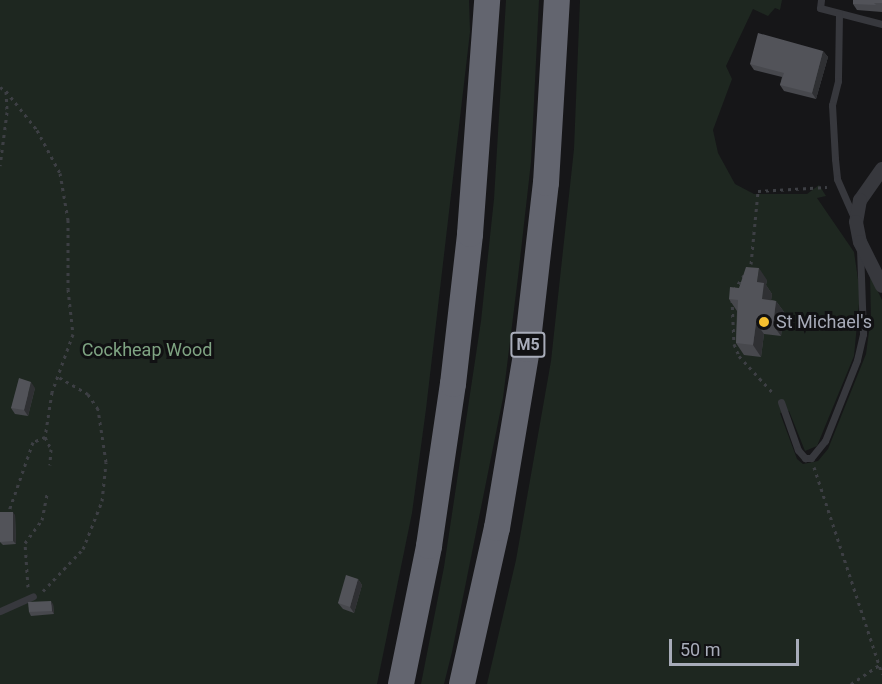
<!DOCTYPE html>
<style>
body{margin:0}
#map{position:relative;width:882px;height:684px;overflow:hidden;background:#161618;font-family:Roboto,sans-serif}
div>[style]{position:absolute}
.green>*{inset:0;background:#1e2720}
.path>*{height:3px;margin-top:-1.5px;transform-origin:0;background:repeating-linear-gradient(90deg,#3d3f44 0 3px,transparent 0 7.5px)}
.lane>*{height:7px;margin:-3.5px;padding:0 3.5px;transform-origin:3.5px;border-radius:3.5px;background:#37383d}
.street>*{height:14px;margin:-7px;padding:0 7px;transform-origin:7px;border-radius:7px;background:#37383d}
.highway>*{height:26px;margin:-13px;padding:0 13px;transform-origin:13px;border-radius:13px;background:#63656f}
.wall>*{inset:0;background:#47484d}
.shaded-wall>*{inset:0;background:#2f3033}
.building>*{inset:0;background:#525359}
.dots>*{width:16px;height:16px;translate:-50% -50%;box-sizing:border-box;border:3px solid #111113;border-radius:50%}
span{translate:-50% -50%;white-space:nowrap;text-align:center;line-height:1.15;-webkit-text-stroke:6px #111113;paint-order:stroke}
.shield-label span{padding:2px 4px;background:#111113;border:2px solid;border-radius:4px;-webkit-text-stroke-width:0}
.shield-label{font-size:16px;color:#a8acb9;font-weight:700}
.poi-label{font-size:18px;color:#a8acb9}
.left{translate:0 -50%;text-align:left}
.park-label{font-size:18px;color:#7fa483}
.scale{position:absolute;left:669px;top:639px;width:130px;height:27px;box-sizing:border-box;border:3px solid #a8acb9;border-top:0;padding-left:8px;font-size:18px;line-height:21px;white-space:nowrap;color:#a8acb9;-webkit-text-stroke:4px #111113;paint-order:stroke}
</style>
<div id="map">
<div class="green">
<div style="clip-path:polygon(0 0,469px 0,470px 32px,426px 409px,412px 513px,377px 684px,0 684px)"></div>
<div style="clip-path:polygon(506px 0,539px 0,531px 162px,518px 277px,503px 398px,452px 652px,444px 684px,421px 684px,444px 567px,481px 321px,494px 199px)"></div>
<div style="clip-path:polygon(580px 0,782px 0,780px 10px,775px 8px,768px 16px,753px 9px,726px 66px,732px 79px,713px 130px,718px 153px,735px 184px,754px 194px,807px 194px,819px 185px,826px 196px,817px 198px,854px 252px,860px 293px,854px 356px,817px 446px,805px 451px,789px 411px,780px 413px,797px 459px,803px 464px,818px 461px,828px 449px,866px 354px,871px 317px,870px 275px,882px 300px,882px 684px,487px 684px,516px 560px,551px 361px,574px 149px)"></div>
</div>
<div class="path">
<div style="left:0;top:87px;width:7px;rotate:34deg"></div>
<div style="left:6px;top:91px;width:21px;rotate:87deg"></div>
<div style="left:7px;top:112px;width:54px;rotate:97.4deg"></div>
<div style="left:6px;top:91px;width:50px;rotate:51.5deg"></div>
<div style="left:37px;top:130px;width:49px;rotate:61.9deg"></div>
<div style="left:60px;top:173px;width:48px;rotate:80.3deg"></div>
<div style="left:68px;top:220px;width:69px;rotate:90deg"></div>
<div style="left:68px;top:289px;width:45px;rotate:83.7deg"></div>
<div style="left:73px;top:334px;width:62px;rotate:109.9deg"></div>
<div style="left:52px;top:392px;width:46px;rotate:98.8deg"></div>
<div style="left:45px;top:437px;width:13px;rotate:157deg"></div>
<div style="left:33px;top:442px;width:73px;rotate:109.2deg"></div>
<div style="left:747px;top:270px;width:7px;rotate:-56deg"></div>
<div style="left:751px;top:264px;width:73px;rotate:-84.5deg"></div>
<div style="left:758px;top:191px;width:69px;rotate:-3.3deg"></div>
<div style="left:734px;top:290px;width:18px;rotate:-56deg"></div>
<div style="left:732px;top:299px;width:45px;rotate:87.5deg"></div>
<div style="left:734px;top:344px;width:13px;rotate:67deg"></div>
<div style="left:739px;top:356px;width:52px;rotate:47.4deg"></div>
<div style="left:45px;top:437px;width:13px;rotate:63deg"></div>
<div style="left:51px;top:449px;width:16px;rotate:94deg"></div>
<div style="left:814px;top:467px;width:218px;rotate:71.8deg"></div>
<div style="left:28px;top:587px;width:44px;rotate:-93.9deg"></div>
<div style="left:25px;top:543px;width:29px;rotate:-54deg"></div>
<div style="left:42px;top:520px;width:26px;rotate:-79deg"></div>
<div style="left:43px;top:591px;width:58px;rotate:-46.4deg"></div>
<div style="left:83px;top:549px;width:52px;rotate:-68.4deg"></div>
<div style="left:102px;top:501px;width:39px;rotate:-84deg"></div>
<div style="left:106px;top:462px;width:54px;rotate:-98.6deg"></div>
<div style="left:98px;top:409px;width:18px;rotate:-124deg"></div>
<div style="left:88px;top:394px;width:34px;rotate:-150deg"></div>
<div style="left:851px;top:684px;width:34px;rotate:-34deg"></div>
</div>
<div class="lane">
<div style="left:821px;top:0;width:8px;rotate:97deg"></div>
<div style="left:820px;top:8px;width:64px;rotate:14.5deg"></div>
<div style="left:839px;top:14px;width:67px;rotate:90.9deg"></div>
<div style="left:838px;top:81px;width:25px;rotate:104deg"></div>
<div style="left:832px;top:105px;width:54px;rotate:86.8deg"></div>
<div style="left:835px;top:159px;width:20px;rotate:84deg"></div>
<div style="left:837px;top:179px;width:45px;rotate:66.3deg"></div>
<div style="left:781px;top:402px;width:51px;rotate:70.5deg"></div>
<div style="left:798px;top:450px;width:11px;rotate:49deg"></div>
<div style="left:805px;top:458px;width:6px"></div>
<div style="left:811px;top:458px;width:22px;rotate:-51deg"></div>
<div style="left:825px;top:441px;width:87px;rotate:-68.4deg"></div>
<div style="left:857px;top:360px;width:27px;rotate:-77deg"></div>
<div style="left:863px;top:334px;width:87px;rotate:-92deg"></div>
<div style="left:0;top:611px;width:36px;rotate:-24deg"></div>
</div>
<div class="street">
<div style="left:882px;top:169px;width:38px;rotate:125deg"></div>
<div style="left:860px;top:200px;width:22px;rotate:100deg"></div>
<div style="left:856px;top:222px;width:20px;rotate:79deg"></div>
<div style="left:860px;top:242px;width:49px;rotate:63.4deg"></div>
</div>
<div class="highway">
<div style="left:401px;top:684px;width:141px;rotate:-78.5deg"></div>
<div style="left:429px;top:546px;width:164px;rotate:-81.6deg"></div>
<div style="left:453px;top:384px;width:151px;rotate:-83.5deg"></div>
<div style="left:470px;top:234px;width:235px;rotate:-85.8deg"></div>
<div style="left:462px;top:684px;width:160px;rotate:-77.4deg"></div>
<div style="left:497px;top:528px;width:181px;rotate:-80.5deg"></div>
<div style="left:527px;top:349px;width:167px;rotate:-83.5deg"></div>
<div style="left:546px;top:183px;width:183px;rotate:-86.6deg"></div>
</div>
<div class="wall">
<div style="clip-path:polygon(882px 0,882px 12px,857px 10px,853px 4px)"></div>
<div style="clip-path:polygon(823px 51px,828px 57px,816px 99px,784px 91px,780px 85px,782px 77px,754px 70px,750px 64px)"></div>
<div style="clip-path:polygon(767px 280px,766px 285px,772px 294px,771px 300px,776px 301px,784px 312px,781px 336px,764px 334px,761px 357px,744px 355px,736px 343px,737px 311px,729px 299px,739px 288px)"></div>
<div style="clip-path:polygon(35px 388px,28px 416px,15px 414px,11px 408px)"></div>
<div style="clip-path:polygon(15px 515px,16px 544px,3px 545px,0 542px)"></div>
<div style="clip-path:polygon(358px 579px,362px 585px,354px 613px,343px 609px,338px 603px)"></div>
<div style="clip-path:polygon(53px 604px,54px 614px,31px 616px,29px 612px)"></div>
</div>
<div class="shaded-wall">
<div style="clip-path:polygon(823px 51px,828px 57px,816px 99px,812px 93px)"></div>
<div style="clip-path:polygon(759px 268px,767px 280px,766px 285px,772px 294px,770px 311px,762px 299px,757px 282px)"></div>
<div style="clip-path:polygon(776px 301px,784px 312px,781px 336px,773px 325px)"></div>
<div style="clip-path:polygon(756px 323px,764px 334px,761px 357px,753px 345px)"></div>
<div style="clip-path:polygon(31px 382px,35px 388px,28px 416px,24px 410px)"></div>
<div style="clip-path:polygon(13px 512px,15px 515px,16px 544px,13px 541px)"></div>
<div style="clip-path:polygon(358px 579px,362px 585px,354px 613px,350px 607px)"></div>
<div style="clip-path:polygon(51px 601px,53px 604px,54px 614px,52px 611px)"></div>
</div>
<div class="building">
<div style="clip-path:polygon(853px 0,874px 0,874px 3px,876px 5px,853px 4px)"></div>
<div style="clip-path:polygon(874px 0,882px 0,882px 3px,874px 3px)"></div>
<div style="clip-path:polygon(758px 33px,823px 51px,812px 93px,780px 85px,784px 73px,750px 64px)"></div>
<div style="clip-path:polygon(746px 267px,759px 268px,757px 282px,764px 283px,762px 299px,776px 301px,773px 325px,756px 323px,753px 345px,736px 343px,738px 300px,729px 299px,730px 287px,739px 288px)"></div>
<div style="clip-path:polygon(19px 378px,31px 382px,24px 410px,11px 408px)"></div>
<div style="clip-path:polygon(0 512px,13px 512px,13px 541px,0 542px)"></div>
<div style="clip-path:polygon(346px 575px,358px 579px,350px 607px,338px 603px)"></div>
<div style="clip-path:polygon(51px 601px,52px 611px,29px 612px,28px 602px)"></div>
</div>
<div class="dots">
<div style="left:764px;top:322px;background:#f6c030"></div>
</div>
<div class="shield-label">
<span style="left:528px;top:345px">M5</span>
</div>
<div class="poi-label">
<span class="left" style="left:776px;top:322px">St Michael's</span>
</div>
<div class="park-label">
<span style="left:147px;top:350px">Cockheap Wood</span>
</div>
<div class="scale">50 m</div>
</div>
